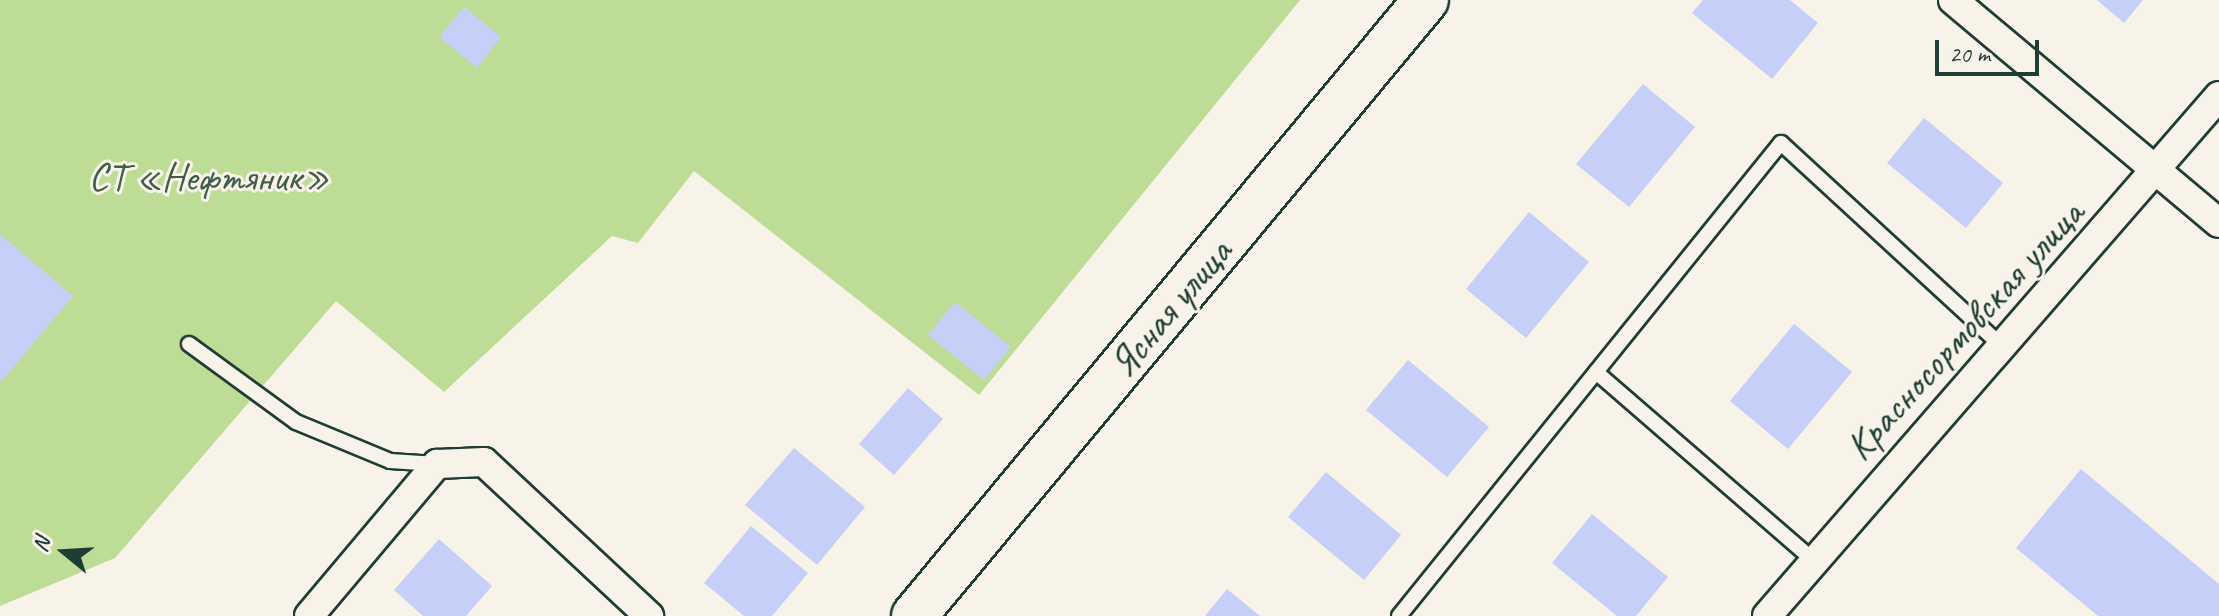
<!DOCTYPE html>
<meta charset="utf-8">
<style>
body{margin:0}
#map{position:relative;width:2219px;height:616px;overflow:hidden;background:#f7f3e8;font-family:Caveat,sans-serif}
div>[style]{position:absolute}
.green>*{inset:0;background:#bddd96}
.building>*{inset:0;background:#c6cff7}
.roads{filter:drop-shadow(2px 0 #1f3d34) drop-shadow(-2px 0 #1f3d34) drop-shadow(0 2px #1f3d34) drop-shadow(0 -2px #1f3d34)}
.service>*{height:14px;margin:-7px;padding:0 7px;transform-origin:7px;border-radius:7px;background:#f7f3e8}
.minor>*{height:28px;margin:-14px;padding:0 14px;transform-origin:14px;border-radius:14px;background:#f7f3e8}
.primary>*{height:44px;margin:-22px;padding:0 22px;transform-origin:22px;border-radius:22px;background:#f7f3e8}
span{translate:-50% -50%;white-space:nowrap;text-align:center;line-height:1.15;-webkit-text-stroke:6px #f7f3e8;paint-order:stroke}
.park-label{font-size:40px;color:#3f5d48}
.street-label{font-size:40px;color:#1f3d34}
.north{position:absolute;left:24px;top:512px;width:80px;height:80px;-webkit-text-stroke:6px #f7f3e8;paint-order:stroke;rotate:288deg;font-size:22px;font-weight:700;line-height:32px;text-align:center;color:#1f3d34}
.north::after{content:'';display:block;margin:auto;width:28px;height:36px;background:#1f3d34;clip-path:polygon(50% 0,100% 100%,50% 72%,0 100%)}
.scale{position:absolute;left:1935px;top:40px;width:104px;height:36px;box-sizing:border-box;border:4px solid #1f3d34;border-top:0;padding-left:10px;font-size:24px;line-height:28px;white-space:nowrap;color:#1f3d34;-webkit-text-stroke:6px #f7f3e8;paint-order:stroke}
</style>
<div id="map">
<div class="green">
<div style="clip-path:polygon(0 0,1300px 0,979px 395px,694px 171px,638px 243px,612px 236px,444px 392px,336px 301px,115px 558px,0 606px)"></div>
</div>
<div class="building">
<div style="clip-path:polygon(1703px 0,1790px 0,1818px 23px,1772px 79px,1692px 13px)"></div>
<div style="clip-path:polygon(2097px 0,2143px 0,2124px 23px)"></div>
<div style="clip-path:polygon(464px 7px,501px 37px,477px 68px,439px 37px)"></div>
<div style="clip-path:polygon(1643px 84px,1695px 127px,1629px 207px,1576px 164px)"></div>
<div style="clip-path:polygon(1924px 118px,2003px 183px,1966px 228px,1887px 163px)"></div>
<div style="clip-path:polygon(1529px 212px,1589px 262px,1526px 338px,1466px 289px)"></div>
<div style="clip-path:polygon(0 234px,73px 296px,0 383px)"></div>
<div style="clip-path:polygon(955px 302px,1011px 347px,984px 380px,928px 335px)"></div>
<div style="clip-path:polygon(1794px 324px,1852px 372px,1788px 449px,1730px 401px)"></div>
<div style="clip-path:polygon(1408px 360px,1489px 427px,1447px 477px,1366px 410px)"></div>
<div style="clip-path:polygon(908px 388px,943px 419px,894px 475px,859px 444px)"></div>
<div style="clip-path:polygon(794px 448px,865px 507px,817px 565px,745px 505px)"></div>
<div style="clip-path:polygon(2081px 469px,2219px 584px,2219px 616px,2098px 616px,2016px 548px)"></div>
<div style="clip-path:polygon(1326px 472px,1401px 535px,1364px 580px,1288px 517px)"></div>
<div style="clip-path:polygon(1592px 514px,1668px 577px,1636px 616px,1617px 616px,1552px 563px)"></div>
<div style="clip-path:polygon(751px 526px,808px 573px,772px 616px,744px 616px,704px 583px)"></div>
<div style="clip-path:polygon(439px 539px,492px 586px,466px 616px,423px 616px,394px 590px)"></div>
<div style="clip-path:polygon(1227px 589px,1260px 616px,1205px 616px)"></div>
</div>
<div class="roads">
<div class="service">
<div style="left:189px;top:344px;width:132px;rotate:36.1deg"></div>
<div style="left:296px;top:422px;width:102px;rotate:22.5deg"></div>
<div style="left:390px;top:461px;width:47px;rotate:3.7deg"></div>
<div style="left:1596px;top:372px;width:287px;rotate:40.9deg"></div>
<div style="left:1399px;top:616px;width:608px;rotate:-51.08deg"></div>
<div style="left:1781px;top:143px;width:301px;rotate:42.6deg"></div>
</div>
<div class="minor">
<div style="left:1953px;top:0;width:347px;rotate:40deg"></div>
<div style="left:309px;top:616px;width:199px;rotate:-49.9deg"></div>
<div style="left:437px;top:464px;width:47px;rotate:-2.4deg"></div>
<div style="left:484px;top:462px;width:226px;rotate:43deg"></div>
<div style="left:1767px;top:616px;width:689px;rotate:-49deg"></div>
</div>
<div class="primary">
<div style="left:914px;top:616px;width:801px;rotate:-50.27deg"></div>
</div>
</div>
<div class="park-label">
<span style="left:209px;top:177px">СТ «Нефтяник»</span>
</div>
<div class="street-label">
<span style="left:1170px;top:308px;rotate:-50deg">Ясная улица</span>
<span style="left:1964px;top:330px;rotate:-48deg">Красносормовская улица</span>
</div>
<div class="north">N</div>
<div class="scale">20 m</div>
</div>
